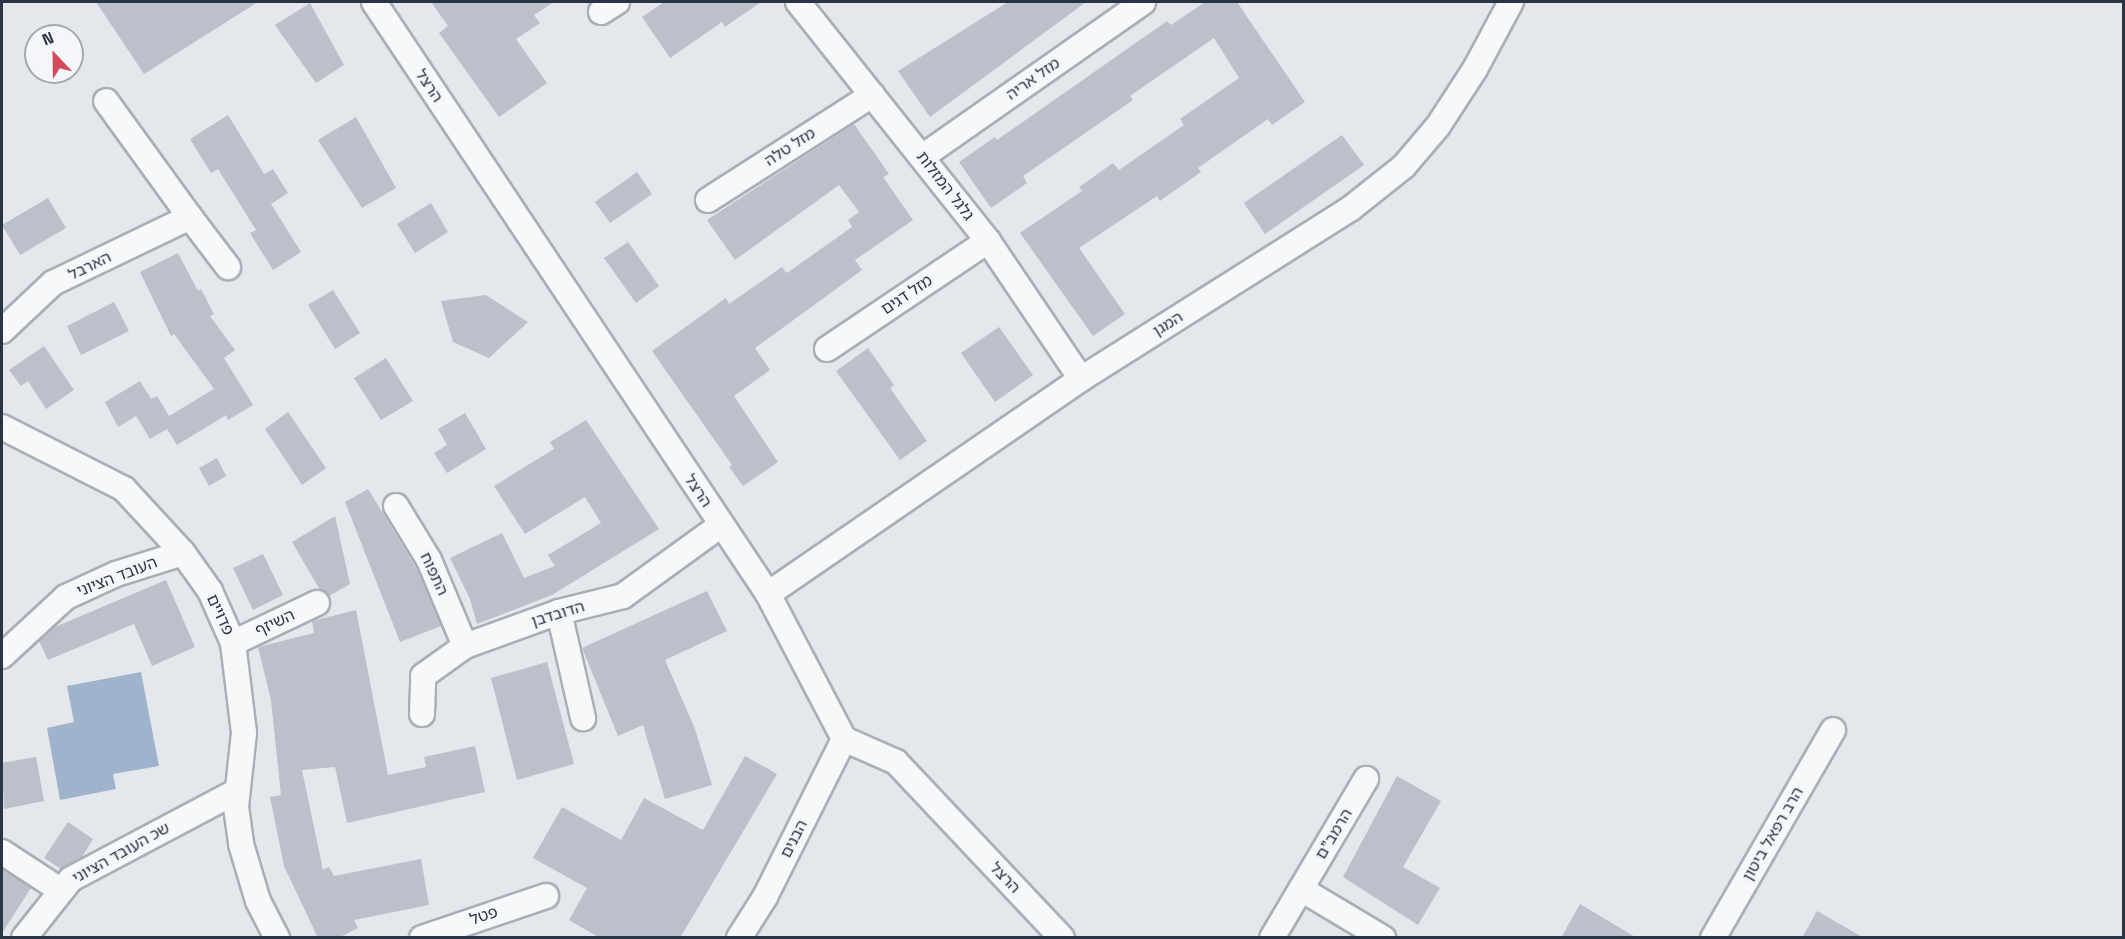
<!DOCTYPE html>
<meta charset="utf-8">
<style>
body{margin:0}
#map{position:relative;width:2125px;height:939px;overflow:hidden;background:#e4e7ec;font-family:"Space Grotesk","Noto Sans Hebrew",sans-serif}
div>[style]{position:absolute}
.water>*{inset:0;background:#9fb4cc}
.building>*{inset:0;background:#bbc0ca}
.roads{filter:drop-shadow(2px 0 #a9aeb7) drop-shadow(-2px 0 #a9aeb7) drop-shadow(0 2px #a9aeb7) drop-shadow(0 -2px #a9aeb7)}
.street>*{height:24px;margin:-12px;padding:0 12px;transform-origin:12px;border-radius:12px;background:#f7f8fa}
span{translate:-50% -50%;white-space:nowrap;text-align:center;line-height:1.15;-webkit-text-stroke:6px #f4f6f9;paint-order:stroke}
.street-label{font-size:16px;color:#2b3445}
.frame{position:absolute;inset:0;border:3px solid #2b3445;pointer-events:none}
.north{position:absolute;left:24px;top:24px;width:60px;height:60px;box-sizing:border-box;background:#f4f6f9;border:2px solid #a4a8b1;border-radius:50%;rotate:338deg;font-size:16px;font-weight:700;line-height:24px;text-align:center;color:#2b3445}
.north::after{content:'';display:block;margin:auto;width:21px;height:27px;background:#d1495b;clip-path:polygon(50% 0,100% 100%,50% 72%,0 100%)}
</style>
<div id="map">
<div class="water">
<div style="clip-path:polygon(141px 672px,159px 766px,113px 774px,116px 789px,60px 800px,47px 728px,74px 722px,67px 686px)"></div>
</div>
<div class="building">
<div style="clip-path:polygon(96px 2px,258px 2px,144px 74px)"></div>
<div style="clip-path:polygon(431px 2px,554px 2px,534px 15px,540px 23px,516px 39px,547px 83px,499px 117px,439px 33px,448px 26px)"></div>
<div style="clip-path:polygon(664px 2px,761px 2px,725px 27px,722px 22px,670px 58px,642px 17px)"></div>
<div style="clip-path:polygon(1008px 2px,1086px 2px,930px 117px,898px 71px)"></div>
<div style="clip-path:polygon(1205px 2px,1237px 2px,1305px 102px,1272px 125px,1268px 119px,1198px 168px,1201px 172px,1160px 201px,1157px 196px,1079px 248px,1125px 314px,1093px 336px,1020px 233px,1082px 191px,1079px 187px,1113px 163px,1119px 170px,1184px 125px,1180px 119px,1239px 78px,1214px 38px,1130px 96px,1133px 100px,1023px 176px,1027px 183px,991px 208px,959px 162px,995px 137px,997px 140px,1167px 21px,1171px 25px)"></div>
<div style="clip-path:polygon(310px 3px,344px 65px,316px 83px,275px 25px)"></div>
<div style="clip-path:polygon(228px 115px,264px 174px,273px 169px,288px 193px,271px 204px,301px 252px,273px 270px,250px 233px,256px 230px,218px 169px,211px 173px,190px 139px)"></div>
<div style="clip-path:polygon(356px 117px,396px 188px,362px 208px,318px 140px)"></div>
<div style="clip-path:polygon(854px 124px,889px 174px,883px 177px,913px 220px,855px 260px,862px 270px,755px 348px,770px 370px,734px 396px,778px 462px,743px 486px,729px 467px,732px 465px,652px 351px,726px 298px,729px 304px,782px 267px,787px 273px,852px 227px,848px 220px,859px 212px,839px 185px,735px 260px,707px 220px)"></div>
<div style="clip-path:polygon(1342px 135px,1364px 165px,1265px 234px,1244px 203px)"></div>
<div style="clip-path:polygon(637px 172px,652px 194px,610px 223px,595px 202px)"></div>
<div style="clip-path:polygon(48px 198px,66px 228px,20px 255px,2px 225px)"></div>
<div style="clip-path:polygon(431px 203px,448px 232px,415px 253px,397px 224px)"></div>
<div style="clip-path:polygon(628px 242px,659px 286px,636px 303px,604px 258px)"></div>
<div style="clip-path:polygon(178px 253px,198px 291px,201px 289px,214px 314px,210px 316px,235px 350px,224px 358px,253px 405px,228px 420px,226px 415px,177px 445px,167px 429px,150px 439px,136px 416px,118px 427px,105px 402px,140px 381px,151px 399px,157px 396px,169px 416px,214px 389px,174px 334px,171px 336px,140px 272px)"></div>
<div style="clip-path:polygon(333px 290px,360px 333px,335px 349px,308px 305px)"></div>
<div style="clip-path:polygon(486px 295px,528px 322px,489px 358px,453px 342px,441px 301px)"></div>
<div style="clip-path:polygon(114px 302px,129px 331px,81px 355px,67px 326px)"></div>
<div style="clip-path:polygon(999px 327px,1033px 375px,995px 402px,961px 353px)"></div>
<div style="clip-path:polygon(44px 346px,74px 390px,46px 409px,28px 381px,21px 386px,9px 370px)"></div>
<div style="clip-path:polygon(868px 348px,894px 385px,890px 388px,927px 441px,900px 460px,836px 371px)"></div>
<div style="clip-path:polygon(386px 358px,413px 401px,381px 420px,354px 378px)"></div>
<div style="clip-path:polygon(288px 412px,326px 468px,302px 485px,265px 429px)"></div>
<div style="clip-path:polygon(465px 413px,486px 449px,447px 473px,434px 453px,447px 445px,438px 429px)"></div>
<div style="clip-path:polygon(586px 420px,659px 529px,552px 595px,477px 624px,470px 599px,450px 558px,502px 533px,524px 578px,555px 566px,548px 555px,601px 523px,585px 497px,525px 534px,494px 486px,554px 449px,550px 442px)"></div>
<div style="clip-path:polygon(217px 458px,226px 476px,209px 486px,199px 468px)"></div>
<div style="clip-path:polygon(368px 489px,418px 571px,441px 626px,400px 642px,345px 502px)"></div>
<div style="clip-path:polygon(335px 516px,350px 584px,329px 596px,320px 590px,292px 542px)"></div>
<div style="clip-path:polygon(263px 554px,283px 595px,253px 610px,233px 568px)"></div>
<div style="clip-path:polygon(166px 580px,195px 647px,152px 666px,134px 624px,48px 660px,39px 641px,55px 627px)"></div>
<div style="clip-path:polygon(707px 591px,727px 631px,665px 660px,695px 729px,712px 785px,665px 799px,643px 725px,618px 736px,582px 648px)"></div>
<div style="clip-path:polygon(356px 610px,388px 775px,426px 767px,424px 757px,475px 746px,485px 792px,347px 823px,335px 767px,302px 770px,323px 870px,329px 867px,334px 876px,421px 859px,429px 905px,354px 920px,358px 928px,338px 938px,318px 938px,284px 866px,270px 797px,281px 795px,271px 700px,258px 647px,314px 633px,312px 621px)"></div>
<div style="clip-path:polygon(547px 662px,574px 764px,517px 780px,491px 678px)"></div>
<div style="clip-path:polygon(745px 756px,777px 774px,680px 938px,600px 938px,569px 920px,587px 888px,533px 858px,562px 807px,621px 840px,644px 798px,703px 830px)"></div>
<div style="clip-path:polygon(36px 757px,44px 801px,4px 809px,2px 763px)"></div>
<div style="clip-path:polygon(1397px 776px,1441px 801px,1403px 867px,1440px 888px,1418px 925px,1343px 877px)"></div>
<div style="clip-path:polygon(68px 822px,93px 839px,82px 857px,61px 869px,44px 858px)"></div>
<div style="clip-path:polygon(2px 869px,31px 888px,2px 933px)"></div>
<div style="clip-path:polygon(1580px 904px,1637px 938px,1561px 938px)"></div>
<div style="clip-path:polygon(1817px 911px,1864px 938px,1802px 938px)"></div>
</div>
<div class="roads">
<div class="street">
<div style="left:374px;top:2px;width:711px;rotate:56.35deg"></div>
<div style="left:768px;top:594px;width:164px;rotate:62.3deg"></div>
<div style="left:844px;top:739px;width:57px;rotate:23.9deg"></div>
<div style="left:896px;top:762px;width:242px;rotate:46.7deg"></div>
<div style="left:798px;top:2px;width:305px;rotate:51.5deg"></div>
<div style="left:988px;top:241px;width:166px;rotate:56deg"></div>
<div style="left:601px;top:12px;width:19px;rotate:-32deg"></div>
<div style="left:922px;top:157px;width:270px;rotate:-35deg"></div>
<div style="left:708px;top:200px;width:195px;rotate:-32.6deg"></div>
<div style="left:190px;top:217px;width:63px;rotate:52.8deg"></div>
<div style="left:2px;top:331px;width:70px;rotate:-43.3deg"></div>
<div style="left:53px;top:283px;width:152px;rotate:-25.7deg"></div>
<div style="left:190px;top:217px;width:143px;rotate:-125.9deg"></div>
<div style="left:827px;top:349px;width:194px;rotate:-33.9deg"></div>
<div style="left:2px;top:427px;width:137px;rotate:26.9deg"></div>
<div style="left:124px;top:489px;width:87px;rotate:47.3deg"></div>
<div style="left:183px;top:553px;width:47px;rotate:54.6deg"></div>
<div style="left:210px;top:591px;width:57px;rotate:66.1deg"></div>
<div style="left:233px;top:643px;width:91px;rotate:83deg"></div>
<div style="left:244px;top:733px;width:74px;rotate:96.2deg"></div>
<div style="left:236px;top:807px;width:37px;rotate:82deg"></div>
<div style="left:241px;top:844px;width:59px;rotate:73.4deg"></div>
<div style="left:258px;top:901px;width:42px;rotate:62.8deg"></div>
<div style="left:396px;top:506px;width:63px;rotate:58.6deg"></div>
<div style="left:429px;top:560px;width:93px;rotate:67.3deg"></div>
<div style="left:768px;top:594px;width:380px;rotate:-34.5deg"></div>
<div style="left:1081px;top:379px;width:318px;rotate:-32.3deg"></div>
<div style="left:1350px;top:209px;width:69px;rotate:-38.5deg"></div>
<div style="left:1404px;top:166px;width:52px;rotate:-49.6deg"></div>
<div style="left:1438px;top:126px;width:68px;rotate:-57deg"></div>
<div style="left:1475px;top:69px;width:76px;rotate:-61.8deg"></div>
<div style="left:559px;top:612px;width:109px;rotate:77.2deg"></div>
<div style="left:233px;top:643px;width:93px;rotate:-25.5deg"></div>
<div style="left:2px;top:656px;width:87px;rotate:-42.7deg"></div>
<div style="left:66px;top:597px;width:55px;rotate:-24.7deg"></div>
<div style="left:116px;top:574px;width:70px;rotate:-17.4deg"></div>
<div style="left:422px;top:714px;width:38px;rotate:-88deg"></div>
<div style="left:423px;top:676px;width:52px;rotate:-35.5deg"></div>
<div style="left:465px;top:646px;width:100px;rotate:-19.9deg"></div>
<div style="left:559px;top:612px;width:66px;rotate:-14deg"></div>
<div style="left:623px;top:596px;width:121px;rotate:-35.9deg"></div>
<div style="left:2px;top:852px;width:69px;rotate:33.2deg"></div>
<div style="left:1301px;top:889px;width:96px;rotate:30.9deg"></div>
<div style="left:24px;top:938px;width:75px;rotate:-51.5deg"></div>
<div style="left:71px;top:879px;width:188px;rotate:-27.9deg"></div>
<div style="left:422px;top:938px;width:131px;rotate:-18.7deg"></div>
<div style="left:739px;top:938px;width:49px;rotate:-57.6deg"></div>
<div style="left:765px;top:897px;width:177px;rotate:-63.4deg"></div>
<div style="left:1272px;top:938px;width:185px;rotate:-59.4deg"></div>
<div style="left:1713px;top:938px;width:240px;rotate:-60deg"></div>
</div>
</div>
<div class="street-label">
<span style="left:1033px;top:79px;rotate:-35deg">מזל אריה</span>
<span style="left:429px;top:86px;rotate:56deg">הרצל</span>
<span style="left:790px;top:147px;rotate:-33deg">מזל טלה</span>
<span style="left:945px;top:186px;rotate:52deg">גלגל המזלות</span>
<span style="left:90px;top:266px;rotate:-26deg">הארבל</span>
<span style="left:907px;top:295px;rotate:-34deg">מזל דגים</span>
<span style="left:1168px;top:324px;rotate:-32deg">המגן</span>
<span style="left:698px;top:491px;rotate:56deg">הרצל</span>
<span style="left:434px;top:574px;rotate:65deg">התפוח</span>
<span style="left:117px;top:577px;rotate:-21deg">העובד הציוני</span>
<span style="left:558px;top:614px;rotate:-17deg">הדובדבן</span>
<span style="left:220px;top:615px;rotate:65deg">פדויים</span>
<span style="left:275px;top:623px;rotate:-25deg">השיזף</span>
<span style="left:1334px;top:834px;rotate:-59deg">הרמב"ם</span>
<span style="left:1773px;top:834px;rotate:-60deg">הרב רפאל ביטון</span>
<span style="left:794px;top:839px;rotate:-63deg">הבנים</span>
<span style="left:121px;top:853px;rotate:-29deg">שכ העובד הציוני</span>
<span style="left:1005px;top:878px;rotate:46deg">הרצל</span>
<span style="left:484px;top:916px;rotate:-18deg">פטל</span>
</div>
<div class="frame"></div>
<div class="north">N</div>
</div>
